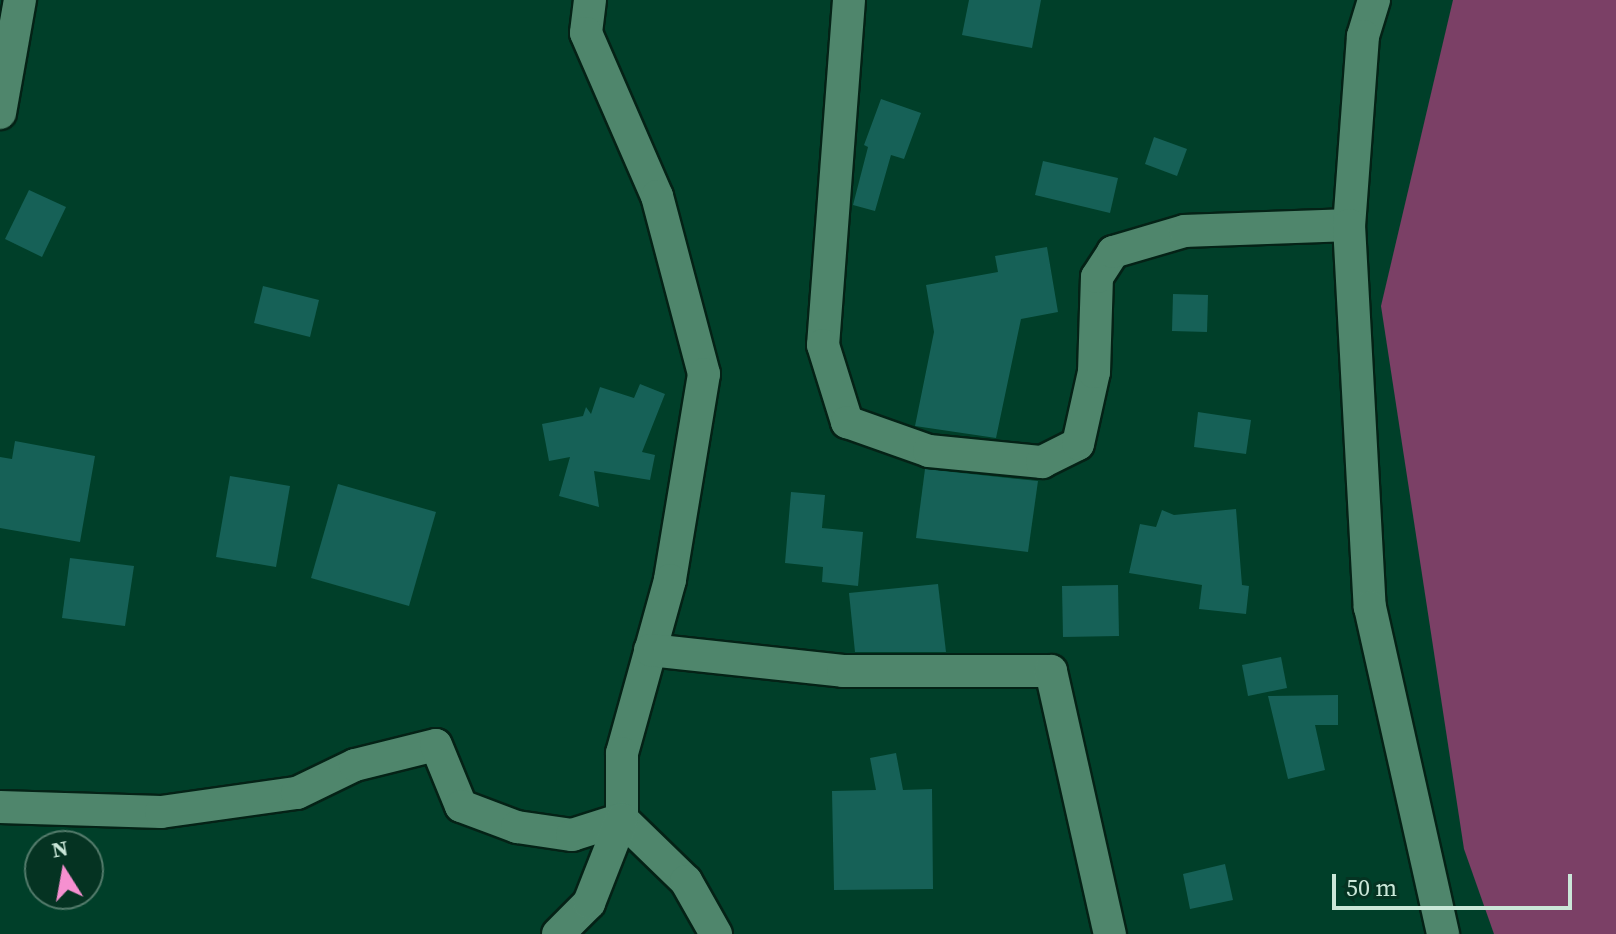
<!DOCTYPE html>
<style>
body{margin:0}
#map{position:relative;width:1616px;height:934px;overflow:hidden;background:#003f29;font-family:"Source Serif 4",serif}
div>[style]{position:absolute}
.green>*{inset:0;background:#7b4066}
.building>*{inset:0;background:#166157}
.roads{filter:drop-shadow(2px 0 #042216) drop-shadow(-2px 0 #042216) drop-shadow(0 2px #042216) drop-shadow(0 -2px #042216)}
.street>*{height:32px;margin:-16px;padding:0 16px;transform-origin:16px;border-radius:16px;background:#4f866c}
span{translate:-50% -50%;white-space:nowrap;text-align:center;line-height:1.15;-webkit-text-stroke:6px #053322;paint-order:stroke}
.north{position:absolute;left:24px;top:830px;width:80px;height:80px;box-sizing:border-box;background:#053322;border:2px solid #547b6b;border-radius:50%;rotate:349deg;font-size:22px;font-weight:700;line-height:32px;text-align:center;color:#cae7d8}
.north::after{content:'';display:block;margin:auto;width:28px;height:36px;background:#f690d0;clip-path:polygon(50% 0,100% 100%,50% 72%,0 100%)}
.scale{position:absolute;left:1332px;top:874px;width:240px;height:36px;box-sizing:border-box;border:4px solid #cae7d8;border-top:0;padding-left:10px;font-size:24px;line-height:28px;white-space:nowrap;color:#cae7d8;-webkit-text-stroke:6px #053322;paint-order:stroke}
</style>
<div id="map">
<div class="green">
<div style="clip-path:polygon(1453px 0,1616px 0,1616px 934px,1494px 934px,1464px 849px,1381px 306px)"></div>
</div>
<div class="building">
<div style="clip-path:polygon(969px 0,1041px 0,1032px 48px,962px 35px)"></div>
<div style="clip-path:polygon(881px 99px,921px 113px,904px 159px,891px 155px,875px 211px,853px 205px,868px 147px,864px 145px)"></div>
<div style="clip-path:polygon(1154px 137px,1187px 149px,1177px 176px,1145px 164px)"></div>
<div style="clip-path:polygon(1043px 161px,1118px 178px,1110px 213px,1035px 195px)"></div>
<div style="clip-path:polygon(29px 190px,66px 207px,42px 257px,5px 239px)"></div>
<div style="clip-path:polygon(1047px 247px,1058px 312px,1021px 319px,996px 438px,915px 426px,934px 332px,926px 285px,998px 272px,995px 256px)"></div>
<div style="clip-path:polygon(263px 286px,319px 300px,310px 337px,254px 323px)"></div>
<div style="clip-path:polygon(1173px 294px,1208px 295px,1207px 332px,1172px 331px)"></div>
<div style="clip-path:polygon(640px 384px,665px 394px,642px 452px,655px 455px,650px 480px,594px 471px,599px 507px,559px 496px,570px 457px,549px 461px,542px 424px,583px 416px,586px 407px,591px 414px,600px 387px,634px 398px)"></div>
<div style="clip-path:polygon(1198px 412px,1251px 420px,1246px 454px,1194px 447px)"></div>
<div style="clip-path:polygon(15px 441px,95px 456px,80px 542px,0 528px,0 457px,12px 459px)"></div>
<div style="clip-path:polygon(925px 469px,1038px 481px,1028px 552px,916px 538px)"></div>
<div style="clip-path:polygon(230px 476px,290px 486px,276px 567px,216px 557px)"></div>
<div style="clip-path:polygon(338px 484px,436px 512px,409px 606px,311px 578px)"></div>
<div style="clip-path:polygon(791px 492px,825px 495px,822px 528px,863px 532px,858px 586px,822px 582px,823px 567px,785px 563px)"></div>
<div style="clip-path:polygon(1236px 509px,1242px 585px,1249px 586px,1246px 614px,1199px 609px,1202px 585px,1129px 573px,1140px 524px,1156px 527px,1162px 510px,1174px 515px)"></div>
<div style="clip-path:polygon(70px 558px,134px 566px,125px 626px,62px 618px)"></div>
<div style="clip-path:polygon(938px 584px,946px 652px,855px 652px,849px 593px)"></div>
<div style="clip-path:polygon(1118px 585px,1119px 636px,1063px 637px,1062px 586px)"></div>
<div style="clip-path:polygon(1281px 657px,1287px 688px,1248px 696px,1242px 665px)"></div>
<div style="clip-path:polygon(1338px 695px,1338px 725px,1315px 725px,1325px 770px,1288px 779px,1268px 696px)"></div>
<div style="clip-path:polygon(896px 753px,903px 790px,932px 789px,933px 889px,834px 890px,832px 791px,876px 790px,870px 758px)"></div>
<div style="clip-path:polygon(1225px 864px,1233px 900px,1190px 909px,1183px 874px)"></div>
</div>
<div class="roads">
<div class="street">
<div style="left:590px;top:0;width:33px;rotate:97deg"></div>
<div style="left:586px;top:33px;width:178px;rotate:66.5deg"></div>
<div style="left:657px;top:196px;width:184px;rotate:75.2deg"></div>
<div style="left:704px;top:374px;width:209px;rotate:99.4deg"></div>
<div style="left:670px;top:580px;width:180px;rotate:105.5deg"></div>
<div style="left:622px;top:753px;width:66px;rotate:90deg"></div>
<div style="left:622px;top:819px;width:89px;rotate:44.1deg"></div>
<div style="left:686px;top:881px;width:61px;rotate:60.5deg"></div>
<div style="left:849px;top:0;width:346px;rotate:94.3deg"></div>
<div style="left:823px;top:345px;width:81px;rotate:72.7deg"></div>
<div style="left:847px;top:422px;width:87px;rotate:19.5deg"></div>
<div style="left:929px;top:451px;width:114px;rotate:5.6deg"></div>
<div style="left:1042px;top:462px;width:40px;rotate:-26.6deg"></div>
<div style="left:1078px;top:444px;width:74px;rotate:-77.5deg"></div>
<div style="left:1094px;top:372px;width:95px;rotate:-88.2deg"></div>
<div style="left:1097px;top:277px;width:30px;rotate:-57deg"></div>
<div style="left:1113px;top:252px;width:75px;rotate:-16.3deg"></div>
<div style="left:1185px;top:231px;width:164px;rotate:-2.1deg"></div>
<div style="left:1374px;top:0;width:38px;rotate:107deg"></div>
<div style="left:1363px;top:36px;width:190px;rotate:94.2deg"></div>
<div style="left:1349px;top:225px;width:383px;rotate:86.9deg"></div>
<div style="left:1370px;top:607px;width:335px;rotate:77.4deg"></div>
<div style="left:0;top:113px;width:115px;rotate:-80deg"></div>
<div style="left:650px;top:650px;width:194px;rotate:6.2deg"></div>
<div style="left:843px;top:671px;width:208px"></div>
<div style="left:1051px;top:671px;width:270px;rotate:77.4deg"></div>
<div style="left:0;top:807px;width:161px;rotate:1.8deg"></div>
<div style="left:161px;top:812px;width:137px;rotate:-8deg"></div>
<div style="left:297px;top:793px;width:64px;rotate:-25.8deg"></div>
<div style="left:355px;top:765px;width:83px;rotate:-13.9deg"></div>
<div style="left:436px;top:745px;width:66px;rotate:67.7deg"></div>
<div style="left:461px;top:806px;width:60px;rotate:20.6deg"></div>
<div style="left:517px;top:827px;width:56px;rotate:8.3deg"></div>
<div style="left:572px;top:835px;width:52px;rotate:-17.7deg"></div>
<div style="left:558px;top:934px;width:44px;rotate:-45deg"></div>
<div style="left:589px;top:903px;width:90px;rotate:-68.6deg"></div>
</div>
</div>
<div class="north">N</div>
<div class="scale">50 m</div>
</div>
